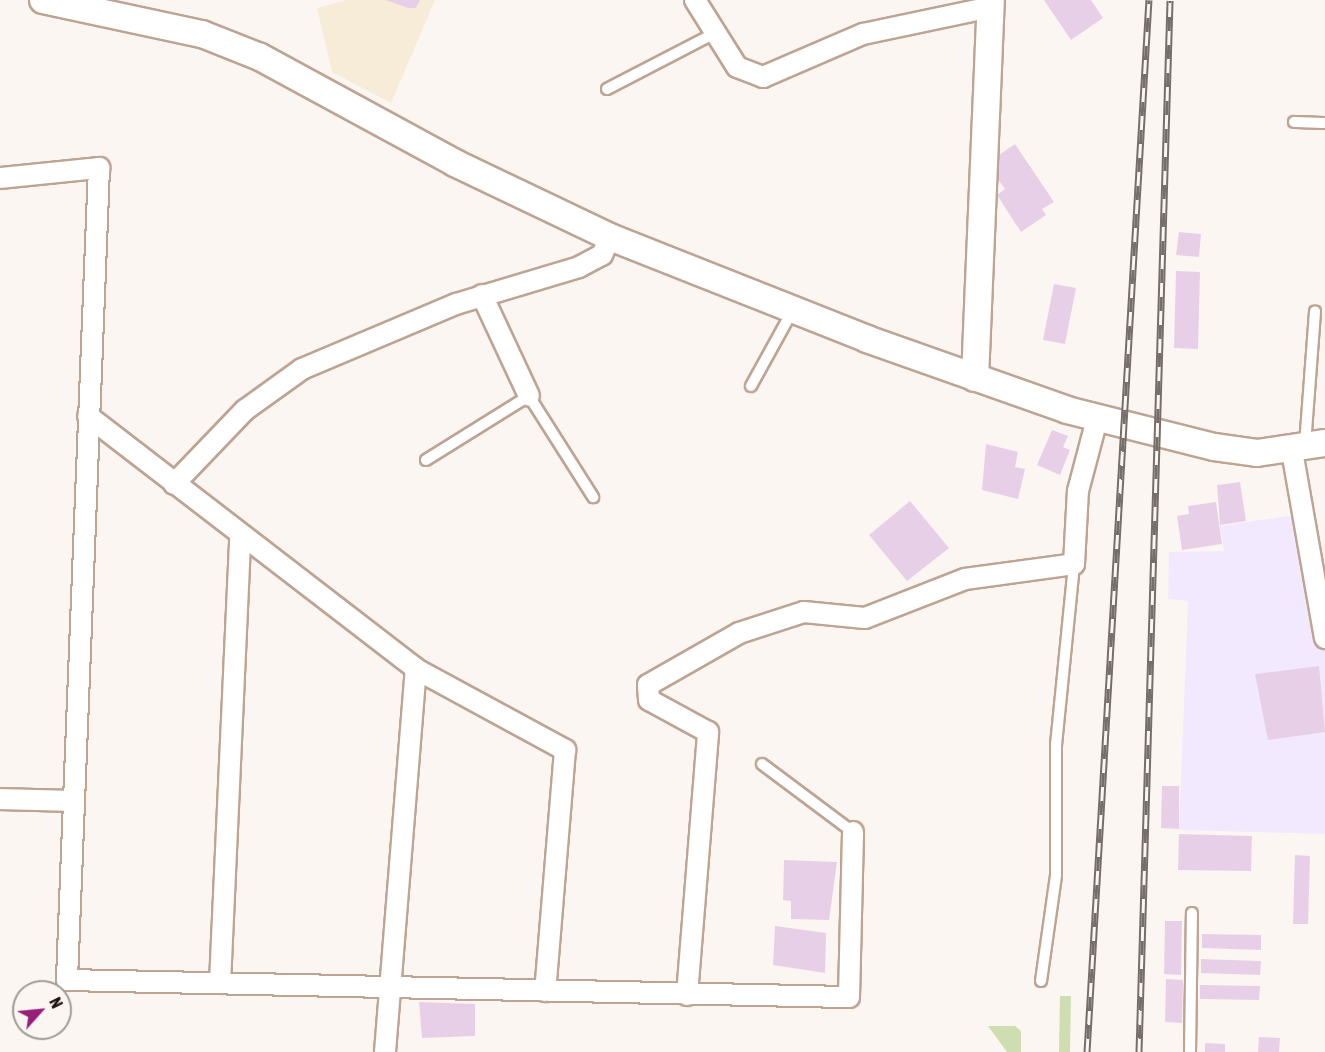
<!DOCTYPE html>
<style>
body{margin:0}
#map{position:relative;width:1325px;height:1052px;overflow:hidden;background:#fcf6f2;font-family:"Asap Condensed",sans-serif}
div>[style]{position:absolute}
.commercial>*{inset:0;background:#f7ecd7}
.industrial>*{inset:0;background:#f2e9fe}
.green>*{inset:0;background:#cedeb1}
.building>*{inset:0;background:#e7d0e7}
.roads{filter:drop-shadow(2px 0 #bda493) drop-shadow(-2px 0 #bda493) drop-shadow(0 2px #bda493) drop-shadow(0 -2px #bda493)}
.service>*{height:10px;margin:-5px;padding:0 5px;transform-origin:5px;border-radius:5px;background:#fff}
.minor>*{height:20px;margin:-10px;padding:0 10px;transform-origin:10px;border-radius:10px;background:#fff}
.tertiary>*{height:26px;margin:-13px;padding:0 13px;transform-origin:13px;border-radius:13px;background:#fff}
.rail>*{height:7px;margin-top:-3.5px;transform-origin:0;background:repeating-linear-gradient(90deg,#fcf6f2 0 14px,#766e69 0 28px);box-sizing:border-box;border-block:2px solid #766e69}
span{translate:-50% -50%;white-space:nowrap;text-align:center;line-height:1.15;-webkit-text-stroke:5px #fcf6f2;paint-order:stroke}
.north{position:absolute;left:12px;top:980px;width:60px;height:60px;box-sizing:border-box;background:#fcf6f2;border:2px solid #a29a96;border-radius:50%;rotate:63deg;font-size:16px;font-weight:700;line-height:24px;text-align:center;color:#1a110b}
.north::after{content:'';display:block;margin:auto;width:21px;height:27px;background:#971f7a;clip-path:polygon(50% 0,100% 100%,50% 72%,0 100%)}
</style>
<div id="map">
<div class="commercial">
<div style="clip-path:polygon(346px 0,435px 0,391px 103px,332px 72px,317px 8px)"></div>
</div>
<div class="industrial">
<div style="clip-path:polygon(1295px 515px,1304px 572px,1325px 568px,1325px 834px,1179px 830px,1188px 601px,1168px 599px,1169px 552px,1224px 551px,1220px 526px)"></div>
</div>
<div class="green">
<div style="clip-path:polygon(1060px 996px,1071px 996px,1070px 1052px,1059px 1052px)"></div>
<div style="clip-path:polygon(988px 1026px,1015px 1026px,1021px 1031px,1021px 1052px,1007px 1052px)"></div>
</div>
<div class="building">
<div style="clip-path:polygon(386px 0,420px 0,416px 8px,408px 8px)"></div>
<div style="clip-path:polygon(1044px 0,1091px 0,1103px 18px,1071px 40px)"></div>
<div style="clip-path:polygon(1015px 144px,1054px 202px,1042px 209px,1046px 215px,1021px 232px,997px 195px,1005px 189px,997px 178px,999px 155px)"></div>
<div style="clip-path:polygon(1179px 232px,1201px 234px,1199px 257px,1176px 255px)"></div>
<div style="clip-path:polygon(1176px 271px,1200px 272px,1198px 349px,1174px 348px)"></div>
<div style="clip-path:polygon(1054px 284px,1076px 288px,1065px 344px,1043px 340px)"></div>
<div style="clip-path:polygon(1052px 430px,1068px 436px,1063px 447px,1070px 450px,1060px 475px,1037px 465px)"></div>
<div style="clip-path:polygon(986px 444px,1018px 452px,1015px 467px,1025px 469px,1018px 499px,982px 490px)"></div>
<div style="clip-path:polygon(1240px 482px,1246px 521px,1220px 525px,1217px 485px)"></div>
<div style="clip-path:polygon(910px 501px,949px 548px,907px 581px,869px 535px)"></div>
<div style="clip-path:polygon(1216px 502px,1222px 544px,1182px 550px,1177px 516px,1189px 514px,1188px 506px)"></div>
<div style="clip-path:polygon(1319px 666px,1325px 732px,1268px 740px,1255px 674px)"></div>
<div style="clip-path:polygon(1162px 786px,1179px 786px,1179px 829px,1161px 828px)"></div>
<div style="clip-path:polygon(1179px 834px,1252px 836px,1251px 871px,1178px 870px)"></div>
<div style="clip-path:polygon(1295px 855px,1310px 856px,1308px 924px,1293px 924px)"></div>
<div style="clip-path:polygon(784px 860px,837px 862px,829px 920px,791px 919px,791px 901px,783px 900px)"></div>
<div style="clip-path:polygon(1165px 921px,1182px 921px,1181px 975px,1164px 974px)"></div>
<div style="clip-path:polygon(775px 926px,826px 933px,825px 973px,773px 965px)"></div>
<div style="clip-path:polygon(1202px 934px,1261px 935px,1261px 950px,1202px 948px)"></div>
<div style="clip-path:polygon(1201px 959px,1261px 961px,1260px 975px,1201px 973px)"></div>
<div style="clip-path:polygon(1166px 979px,1183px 980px,1182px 1023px,1165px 1022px)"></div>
<div style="clip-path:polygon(1200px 985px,1260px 986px,1259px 1000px,1200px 999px)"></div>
<div style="clip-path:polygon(419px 1002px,475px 1004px,475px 1036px,422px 1038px)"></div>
<div style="clip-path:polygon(1259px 1037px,1280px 1038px,1279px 1052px,1258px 1052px)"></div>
<div style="clip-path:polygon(1205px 1043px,1225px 1044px,1225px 1052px,1205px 1052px)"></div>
</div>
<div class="roads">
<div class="service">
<div style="left:607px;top:89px;width:122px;rotate:-27.4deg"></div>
<div style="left:1294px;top:122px;width:31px;rotate:2deg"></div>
<div style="left:751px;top:386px;width:87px;rotate:-61.1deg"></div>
<div style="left:1305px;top:445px;width:134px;rotate:-85.7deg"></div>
<div style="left:426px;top:460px;width:121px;rotate:-31.9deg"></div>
<div style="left:529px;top:396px;width:120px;rotate:57.6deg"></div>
<div style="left:762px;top:764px;width:114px;rotate:36.8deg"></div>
<div style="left:1041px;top:981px;width:107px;rotate:-81.9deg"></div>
<div style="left:1056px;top:875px;width:130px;rotate:-90deg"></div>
<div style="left:1056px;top:745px;width:182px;rotate:-84.3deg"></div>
<div style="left:1190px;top:1052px;width:139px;rotate:-89.2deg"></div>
</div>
<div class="minor">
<div style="left:695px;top:0;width:79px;rotate:57.9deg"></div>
<div style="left:737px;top:67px;width:28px;rotate:21deg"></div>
<div style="left:763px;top:77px;width:109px;rotate:-23.3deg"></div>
<div style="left:863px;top:34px;width:131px;rotate:-11.9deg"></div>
<div style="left:0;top:178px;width:100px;rotate:-5.8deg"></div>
<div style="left:99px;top:168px;width:813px;rotate:92.26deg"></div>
<div style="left:67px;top:980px;width:782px;rotate:1.25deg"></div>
<div style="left:849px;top:997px;width:165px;rotate:-88.6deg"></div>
<div style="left:482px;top:295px;width:111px;rotate:65deg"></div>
<div style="left:88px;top:416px;width:414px;rotate:37.6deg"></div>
<div style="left:416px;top:669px;width:170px;rotate:28.5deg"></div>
<div style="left:565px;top:750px;width:242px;rotate:94.7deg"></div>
<div style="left:1292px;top:451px;width:190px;rotate:80deg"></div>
<div style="left:174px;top:484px;width:103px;rotate:-46.2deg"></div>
<div style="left:245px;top:410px;width:70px;rotate:-35.7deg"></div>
<div style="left:302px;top:369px;width:167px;rotate:-22.9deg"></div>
<div style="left:456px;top:304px;width:128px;rotate:-16.7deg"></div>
<div style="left:579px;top:267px;width:26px;rotate:-28deg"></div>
<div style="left:602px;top:255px;width:20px;rotate:-66deg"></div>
<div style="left:0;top:799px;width:74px;rotate:1.5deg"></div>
<div style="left:220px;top:983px;width:448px;rotate:-87.4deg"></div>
<div style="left:687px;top:995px;width:264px;rotate:-85.4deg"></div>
<div style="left:708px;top:732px;width:67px;rotate:-151.5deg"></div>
<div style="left:649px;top:700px;width:15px;rotate:-94deg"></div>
<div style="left:648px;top:685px;width:105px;rotate:-29.7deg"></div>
<div style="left:739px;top:633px;width:68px;rotate:-17.9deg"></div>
<div style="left:804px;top:612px;width:61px;rotate:5.6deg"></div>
<div style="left:865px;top:618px;width:107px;rotate:-21.3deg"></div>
<div style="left:965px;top:579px;width:110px;rotate:-7.8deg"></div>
<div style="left:1074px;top:564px;width:73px;rotate:-86.9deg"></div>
<div style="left:1078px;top:491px;width:74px;rotate:-75.2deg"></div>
<div style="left:385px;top:1052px;width:384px;rotate:-85.4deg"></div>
</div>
<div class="tertiary">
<div style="left:43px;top:0;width:163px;rotate:12.1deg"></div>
<div style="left:202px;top:34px;width:62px;rotate:21.6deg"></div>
<div style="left:260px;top:57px;width:222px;rotate:28.5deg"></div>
<div style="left:455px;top:163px;width:172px;rotate:25.5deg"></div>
<div style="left:610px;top:237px;width:277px;rotate:21.6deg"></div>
<div style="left:867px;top:339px;width:212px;rotate:19.5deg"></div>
<div style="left:1067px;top:410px;width:152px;rotate:14.1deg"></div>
<div style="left:1214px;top:447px;width:43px;rotate:7.9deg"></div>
<div style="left:1257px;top:453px;width:69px;rotate:-8.4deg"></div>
<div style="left:975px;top:378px;width:378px;rotate:-87.6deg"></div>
</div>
</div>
<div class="rail">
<div style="left:1087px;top:1052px;width:1054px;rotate:-86.63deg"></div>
<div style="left:1139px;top:1052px;width:1052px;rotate:-88.31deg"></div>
</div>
<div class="north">N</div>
</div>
